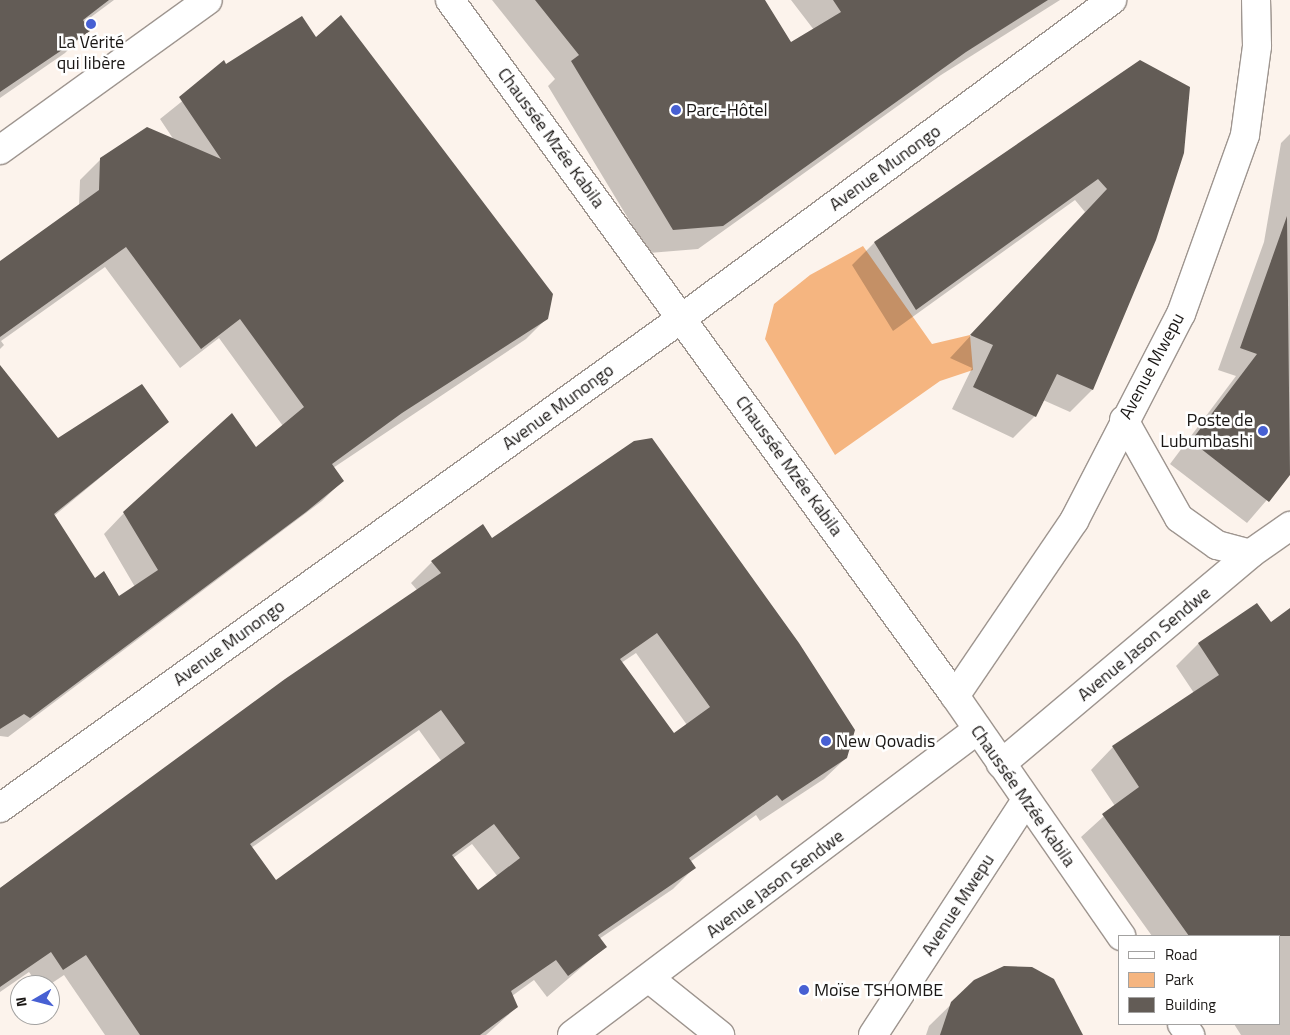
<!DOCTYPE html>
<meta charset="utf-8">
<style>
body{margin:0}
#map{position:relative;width:1290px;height:1035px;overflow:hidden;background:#fcf3ec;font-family:"Titillium Web",sans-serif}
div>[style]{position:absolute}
.green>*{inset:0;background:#f5b580}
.shadow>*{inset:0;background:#0003}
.building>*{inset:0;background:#635c56}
.roads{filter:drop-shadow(1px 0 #9e958f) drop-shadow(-1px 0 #9e958f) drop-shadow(0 1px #9e958f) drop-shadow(0 -1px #9e958f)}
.minor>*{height:28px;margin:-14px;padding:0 14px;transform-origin:14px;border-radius:14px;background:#fff}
.major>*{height:28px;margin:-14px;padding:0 14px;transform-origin:14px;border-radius:14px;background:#fff}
.highway>*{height:28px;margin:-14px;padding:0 14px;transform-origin:14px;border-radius:14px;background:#fff}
.dots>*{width:14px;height:14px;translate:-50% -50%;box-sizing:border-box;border:2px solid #fff;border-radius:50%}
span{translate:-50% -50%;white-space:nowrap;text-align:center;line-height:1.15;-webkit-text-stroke:5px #fff;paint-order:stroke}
.poi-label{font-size:18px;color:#1a1715}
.left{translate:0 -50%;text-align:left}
.right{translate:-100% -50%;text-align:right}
.street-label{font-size:18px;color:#1a1715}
.legend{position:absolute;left:1118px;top:935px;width:162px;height:90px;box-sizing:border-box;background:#fff;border:1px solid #a3a2a1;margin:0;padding:6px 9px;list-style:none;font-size:15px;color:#1a1715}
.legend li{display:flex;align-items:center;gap:10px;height:25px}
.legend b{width:25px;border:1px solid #a3a2a1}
.north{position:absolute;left:10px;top:975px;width:50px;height:50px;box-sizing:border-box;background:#fff;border:1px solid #a3a2a1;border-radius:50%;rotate:262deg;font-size:14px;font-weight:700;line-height:20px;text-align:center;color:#1a1715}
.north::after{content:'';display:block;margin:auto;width:18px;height:22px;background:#4760d3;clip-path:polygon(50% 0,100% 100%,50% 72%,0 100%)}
</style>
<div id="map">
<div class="green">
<div style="clip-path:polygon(863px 246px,932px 344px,970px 335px,973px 370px,940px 381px,835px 455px,765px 339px,774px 304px,810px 275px)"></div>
</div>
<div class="shadow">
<div style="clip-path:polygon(0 0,114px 0,83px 23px,88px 30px,65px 53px,0 98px)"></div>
<div style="clip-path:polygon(492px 0,764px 0,790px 44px,814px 30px,791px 0,1060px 0,941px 75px,698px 249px,649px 253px,548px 86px,555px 79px)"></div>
<div style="clip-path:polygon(315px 39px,547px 318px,526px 339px,333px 468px,342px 481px,322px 501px,8px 737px,0 736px,0 367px,58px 440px,167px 422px,54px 516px,95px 580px,119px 598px,135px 587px,104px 534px,124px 513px,256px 449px,283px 426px,219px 338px,180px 368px,105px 267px,1px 341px,4px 345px,0 349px,0 262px,79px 206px,80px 180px,101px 159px,174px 140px,160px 119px,226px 66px)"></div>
<div style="clip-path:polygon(1141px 62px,1154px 240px,1092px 390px,1070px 412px,1043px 400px,1035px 416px,1013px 438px,952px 409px,972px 368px,950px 358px,1085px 212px,1075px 200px,893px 331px,852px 265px,874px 243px)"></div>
<div style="clip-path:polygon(1290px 134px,1290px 473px,1247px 523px,1170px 464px,1236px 376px,1218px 370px,1264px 242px,1281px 143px)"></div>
<div style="clip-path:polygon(evenodd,634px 442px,846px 758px,824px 779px,760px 821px,756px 815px,690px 862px,694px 868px,673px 889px,599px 939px,605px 947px,547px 997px,534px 980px,512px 996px,517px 1007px,486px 1035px,105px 1035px,64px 975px,49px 985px,38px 985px,29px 972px,0 992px,0 888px,417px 590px,411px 583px,432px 562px,492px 540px,634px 442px,636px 653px,687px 725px,673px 735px,621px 663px,636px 653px,634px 442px,419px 730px,442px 762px,276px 882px,251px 848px,419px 730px,634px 442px,472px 844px,498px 877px,478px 892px,453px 858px,472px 844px)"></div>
<div style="clip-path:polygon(1257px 605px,1270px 624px,1290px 609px,1290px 1035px,1241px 1035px,1234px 1024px,1279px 1024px,1279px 936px,1152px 936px,1081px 837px,1115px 806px,1091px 770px,1113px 747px,1194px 693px,1176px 666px,1198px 644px)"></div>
<div style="clip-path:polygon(975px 981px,1082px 1035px,926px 1035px,929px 1026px)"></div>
</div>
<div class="building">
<div style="clip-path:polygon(0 0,109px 0,83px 20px,90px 31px,0 92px)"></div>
<div style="clip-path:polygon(535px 0,765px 0,791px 42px,841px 12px,833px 0,1048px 0,966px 52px,723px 226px,673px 230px,571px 61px,579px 55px)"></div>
<div style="clip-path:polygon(341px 15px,553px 294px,548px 319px,402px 413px,332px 464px,344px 481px,306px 512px,30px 718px,24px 714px,0 729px,0 365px,58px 438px,142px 384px,169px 422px,54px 514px,95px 578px,104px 571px,119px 596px,158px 570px,123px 512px,232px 413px,256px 447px,304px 407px,240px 319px,201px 349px,126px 247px,0 337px,0 261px,99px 190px,100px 158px,147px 127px,221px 159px,179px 97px,224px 60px,226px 64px,302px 16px,316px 37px)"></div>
<div style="clip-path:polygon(1140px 60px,1190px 87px,1184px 153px,1156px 240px,1093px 390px,1057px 374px,1036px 417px,973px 387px,993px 345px,970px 335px,1107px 189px,1098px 179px,916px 310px,874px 242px)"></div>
<div style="clip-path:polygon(1287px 216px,1290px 475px,1269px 502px,1191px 441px,1257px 354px,1240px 348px)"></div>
<div style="clip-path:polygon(evenodd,652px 438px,799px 643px,855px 730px,847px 758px,782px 801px,777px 795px,689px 858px,696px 868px,598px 935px,607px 947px,568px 976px,556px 960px,511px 991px,518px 1007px,480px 1035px,140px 1035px,86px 955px,63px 970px,51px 952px,0 987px,0 888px,285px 679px,441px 573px,431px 561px,483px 524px,492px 538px,634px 441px,652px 438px,657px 633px,710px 707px,674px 733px,620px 659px,657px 633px,652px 438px,441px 710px,465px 743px,276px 880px,250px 844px,441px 710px,652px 438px,494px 824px,520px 858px,478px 890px,452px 855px,494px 824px)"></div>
<div style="clip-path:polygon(1257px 603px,1271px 622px,1290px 608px,1290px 936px,1189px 936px,1102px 814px,1139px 787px,1112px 746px,1219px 675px,1198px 643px)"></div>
<div style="clip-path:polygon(1004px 966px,1032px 967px,1054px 979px,1083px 1035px,940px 1035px,951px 1002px,974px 980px)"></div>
</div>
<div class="roads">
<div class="minor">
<div style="left:0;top:150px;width:256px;rotate:-35.8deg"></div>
<div style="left:955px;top:696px;width:212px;rotate:-55.8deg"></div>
<div style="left:1074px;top:521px;width:233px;rotate:-62.7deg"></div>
<div style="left:1181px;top:314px;width:190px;rotate:-70.3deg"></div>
<div style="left:1245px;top:135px;width:90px;rotate:-82.3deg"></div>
<div style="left:1257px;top:46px;width:46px;rotate:-91.2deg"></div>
<div style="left:0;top:808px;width:840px;rotate:-35.7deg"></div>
<div style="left:682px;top:318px;width:535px;rotate:-36.48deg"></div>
<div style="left:650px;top:979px;width:90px;rotate:38.7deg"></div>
<div style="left:572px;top:1035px;width:507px;rotate:-36.98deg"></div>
<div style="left:873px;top:1035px;width:280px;rotate:-56.9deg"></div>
</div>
<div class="major">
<div style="left:1124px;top:420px;width:112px;rotate:60.7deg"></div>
<div style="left:1179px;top:518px;width:47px;rotate:35.4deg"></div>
<div style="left:1217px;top:545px;width:34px;rotate:15deg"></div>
<div style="left:1001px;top:764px;width:326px;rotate:-40.1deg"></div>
<div style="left:1250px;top:554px;width:49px;rotate:-35deg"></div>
</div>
<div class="highway">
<div style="left:450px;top:0;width:860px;rotate:54.04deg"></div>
<div style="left:955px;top:696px;width:292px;rotate:55.3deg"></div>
<div style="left:1182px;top:1024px;width:14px;rotate:54deg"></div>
</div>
</div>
<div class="dots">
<div style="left:91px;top:24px;background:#4760d3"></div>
<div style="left:676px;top:110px;background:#4760d3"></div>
<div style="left:1263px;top:431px;background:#4760d3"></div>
<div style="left:826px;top:741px;background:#4760d3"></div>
<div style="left:804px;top:990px;background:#4760d3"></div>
</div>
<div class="poi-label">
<span style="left:91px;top:53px">La Vérité<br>qui libère</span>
<span class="left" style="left:686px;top:110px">Parc-Hôtel</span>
<span class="right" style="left:1253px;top:431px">Poste de<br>Lubumbashi</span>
<span class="left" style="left:836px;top:741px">New Qovadis</span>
<span class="left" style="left:814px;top:990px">Moïse TSHOMBE</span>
</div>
<div class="street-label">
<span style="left:551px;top:138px;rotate:54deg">Chaussée Mzée Kabila</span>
<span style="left:885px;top:168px;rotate:-36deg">Avenue Munongo</span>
<span style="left:1152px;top:366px;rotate:-62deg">Avenue Mwepu</span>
<span style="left:558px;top:407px;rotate:-36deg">Avenue Munongo</span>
<span style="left:789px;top:466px;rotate:54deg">Chaussée Mzée Kabila</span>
<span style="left:229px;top:643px;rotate:-36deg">Avenue Munongo</span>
<span style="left:1144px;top:644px;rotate:-40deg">Avenue Jason Sendwe</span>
<span style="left:1023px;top:796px;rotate:55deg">Chaussée Mzée Kabila</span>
<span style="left:775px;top:884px;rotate:-37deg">Avenue Jason Sendwe</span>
<span style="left:958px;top:905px;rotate:-57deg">Avenue Mwepu</span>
</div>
<ul class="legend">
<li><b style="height:6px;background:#fff"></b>Road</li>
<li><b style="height:14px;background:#f5b580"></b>Park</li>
<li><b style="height:14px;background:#635c56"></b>Building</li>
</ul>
<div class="north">N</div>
</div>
